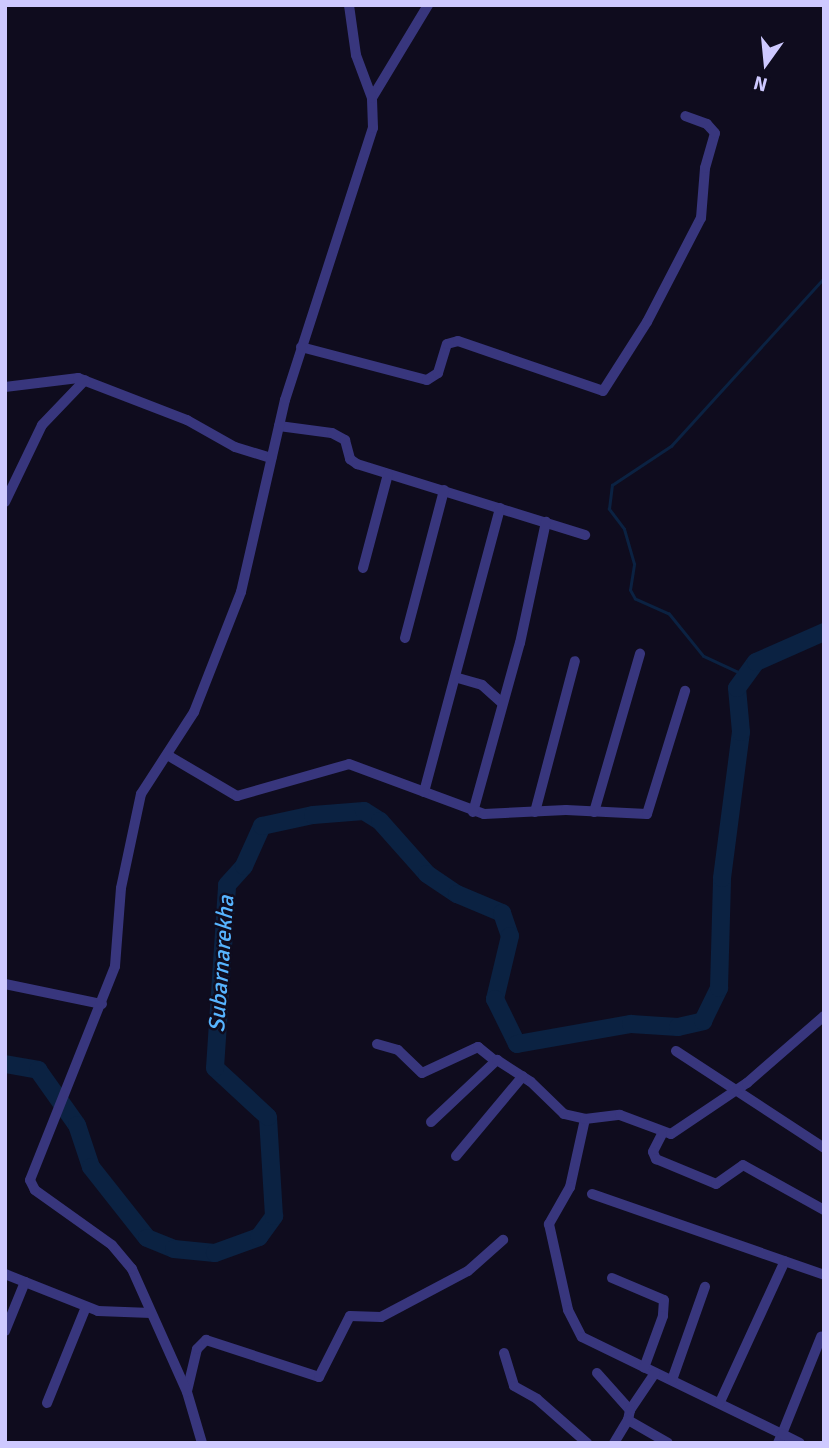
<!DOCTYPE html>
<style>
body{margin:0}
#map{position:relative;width:829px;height:1448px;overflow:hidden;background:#0f0c1e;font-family:Signika,sans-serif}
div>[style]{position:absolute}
.stream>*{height:2.5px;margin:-1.25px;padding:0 1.25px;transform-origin:1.25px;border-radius:1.25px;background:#0b2242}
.river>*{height:18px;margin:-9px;padding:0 9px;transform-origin:9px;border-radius:9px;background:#0b2242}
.minor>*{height:10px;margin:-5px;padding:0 5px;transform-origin:5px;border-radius:5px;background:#38367d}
span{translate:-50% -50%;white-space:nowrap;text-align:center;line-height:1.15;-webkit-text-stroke:5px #0f0c1e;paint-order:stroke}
.water-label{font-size:23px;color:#57b4ff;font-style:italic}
.frame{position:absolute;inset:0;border:7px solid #cec9ff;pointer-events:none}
.north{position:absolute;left:731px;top:28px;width:70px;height:70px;-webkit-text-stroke:5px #0f0c1e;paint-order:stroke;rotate:195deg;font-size:19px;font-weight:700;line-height:28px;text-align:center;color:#cec9ff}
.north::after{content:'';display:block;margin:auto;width:24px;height:32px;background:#cec9ff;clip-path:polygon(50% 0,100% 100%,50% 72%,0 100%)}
</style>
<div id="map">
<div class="stream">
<div style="left:746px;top:676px;width:47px;rotate:-155.1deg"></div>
<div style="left:703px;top:656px;width:54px;rotate:-129deg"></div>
<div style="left:669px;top:614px;width:37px;rotate:-156deg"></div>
<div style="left:635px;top:599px;width:10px;rotate:-119deg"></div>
<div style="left:630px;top:590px;width:26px;rotate:-81deg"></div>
<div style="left:634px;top:564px;width:36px;rotate:-106deg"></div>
<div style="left:624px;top:529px;width:25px;rotate:-127deg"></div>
<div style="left:609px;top:509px;width:24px;rotate:-83deg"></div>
<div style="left:612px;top:485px;width:71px;rotate:-33.5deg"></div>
<div style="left:671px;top:446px;width:227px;rotate:-47.7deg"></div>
</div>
<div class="river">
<div style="left:5px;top:1064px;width:34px;rotate:10deg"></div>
<div style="left:38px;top:1070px;width:67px;rotate:54.7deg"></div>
<div style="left:77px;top:1125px;width:44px;rotate:71.6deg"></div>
<div style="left:91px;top:1167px;width:90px;rotate:51.7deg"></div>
<div style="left:147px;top:1238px;width:29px;rotate:22deg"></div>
<div style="left:174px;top:1249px;width:41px;rotate:5.6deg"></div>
<div style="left:215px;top:1253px;width:47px;rotate:-20deg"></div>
<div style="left:259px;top:1237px;width:26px;rotate:-54deg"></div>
<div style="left:274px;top:1216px;width:99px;rotate:-93.5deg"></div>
<div style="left:268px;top:1117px;width:72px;rotate:-137.2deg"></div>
<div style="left:215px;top:1068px;width:183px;rotate:-86.2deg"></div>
<div style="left:227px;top:885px;width:25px;rotate:-48deg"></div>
<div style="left:244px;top:866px;width:44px;rotate:-65.8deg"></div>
<div style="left:262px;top:826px;width:52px;rotate:-12.2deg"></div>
<div style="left:313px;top:815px;width:51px;rotate:-4.5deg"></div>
<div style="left:364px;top:811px;width:19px;rotate:32deg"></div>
<div style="left:380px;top:821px;width:71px;rotate:48.4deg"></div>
<div style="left:427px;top:874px;width:36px;rotate:34deg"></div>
<div style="left:457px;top:894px;width:49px;rotate:22.9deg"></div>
<div style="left:502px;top:913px;width:24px;rotate:71deg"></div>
<div style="left:510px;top:936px;width:65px;rotate:103.4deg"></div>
<div style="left:495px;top:999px;width:50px;rotate:63.9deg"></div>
<div style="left:517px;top:1044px;width:116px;rotate:-10deg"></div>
<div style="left:631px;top:1024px;width:47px;rotate:3.7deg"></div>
<div style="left:678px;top:1027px;width:26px;rotate:-13deg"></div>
<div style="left:703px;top:1021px;width:37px;rotate:-64deg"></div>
<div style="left:719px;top:988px;width:110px;rotate:-88.4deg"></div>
<div style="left:722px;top:878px;width:147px;rotate:-82.6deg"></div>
<div style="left:741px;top:732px;width:44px;rotate:-95.2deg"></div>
<div style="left:737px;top:688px;width:32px;rotate:-54deg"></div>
<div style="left:756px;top:662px;width:74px;rotate:-23.8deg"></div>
</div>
<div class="minor">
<div style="left:372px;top:98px;width:109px;rotate:-58.9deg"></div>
<div style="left:301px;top:347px;width:130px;rotate:14.7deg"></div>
<div style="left:427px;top:380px;width:13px;rotate:-32deg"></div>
<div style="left:438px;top:373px;width:30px;rotate:-73deg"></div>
<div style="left:447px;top:344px;width:11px;rotate:-15deg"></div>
<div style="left:458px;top:341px;width:153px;rotate:19deg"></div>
<div style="left:603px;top:391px;width:82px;rotate:-57.5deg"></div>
<div style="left:647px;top:322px;width:117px;rotate:-62.6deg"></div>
<div style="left:701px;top:218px;width:50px;rotate:-85.4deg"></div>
<div style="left:705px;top:168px;width:36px;rotate:-74deg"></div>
<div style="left:715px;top:133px;width:12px;rotate:-132deg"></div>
<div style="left:707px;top:124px;width:23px;rotate:-160deg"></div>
<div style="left:5px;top:387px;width:74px;rotate:-7deg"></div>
<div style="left:78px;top:378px;width:117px;rotate:21.1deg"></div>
<div style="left:187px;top:420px;width:55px;rotate:29.4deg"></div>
<div style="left:235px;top:447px;width:38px;rotate:17deg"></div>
<div style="left:279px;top:426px;width:53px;rotate:7.5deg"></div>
<div style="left:332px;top:433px;width:15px;rotate:28deg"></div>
<div style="left:345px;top:440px;width:20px;rotate:75deg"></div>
<div style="left:350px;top:459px;width:9px;rotate:36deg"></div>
<div style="left:357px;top:464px;width:239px;rotate:17.3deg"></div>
<div style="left:5px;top:502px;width:85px;rotate:-64.3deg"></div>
<div style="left:42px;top:425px;width:62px;rotate:-46.3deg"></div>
<div style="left:363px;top:568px;width:97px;rotate:-75.1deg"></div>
<div style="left:405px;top:638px;width:153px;rotate:-75.2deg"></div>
<div style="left:458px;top:678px;width:25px;rotate:16deg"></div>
<div style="left:482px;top:685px;width:27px;rotate:42deg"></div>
<div style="left:169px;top:756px;width:79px;rotate:30.5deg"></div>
<div style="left:237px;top:796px;width:116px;rotate:-15.9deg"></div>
<div style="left:349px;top:764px;width:144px;rotate:20.3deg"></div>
<div style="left:484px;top:814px;width:82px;rotate:-2.8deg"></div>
<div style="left:566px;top:810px;width:81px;rotate:2.8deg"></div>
<div style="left:647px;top:814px;width:129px;rotate:-72.8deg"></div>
<div style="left:424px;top:792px;width:294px;rotate:-75deg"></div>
<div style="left:473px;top:812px;width:175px;rotate:-74.5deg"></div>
<div style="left:520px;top:643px;width:124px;rotate:-77.9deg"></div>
<div style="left:535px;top:812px;width:156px;rotate:-75.2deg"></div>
<div style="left:594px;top:812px;width:165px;rotate:-73.8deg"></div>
<div style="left:5px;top:984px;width:99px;rotate:11.7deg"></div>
<div style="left:377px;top:1044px;width:22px;rotate:16deg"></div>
<div style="left:398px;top:1050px;width:33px;rotate:44deg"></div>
<div style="left:422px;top:1073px;width:62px;rotate:-24.9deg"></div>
<div style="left:478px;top:1047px;width:21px;rotate:39deg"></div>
<div style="left:676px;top:1051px;width:177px;rotate:33.2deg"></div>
<div style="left:585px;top:1119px;width:70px;rotate:102.4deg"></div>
<div style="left:570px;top:1187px;width:43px;rotate:119.6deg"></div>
<div style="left:549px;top:1224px;width:88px;rotate:77.5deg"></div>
<div style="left:568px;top:1310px;width:30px;rotate:63deg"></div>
<div style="left:582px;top:1337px;width:222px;rotate:25.9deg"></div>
<div style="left:782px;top:1434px;width:105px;rotate:-68.1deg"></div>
<div style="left:431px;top:1122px;width:91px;rotate:-43.2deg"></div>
<div style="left:497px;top:1060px;width:40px;rotate:32.9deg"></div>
<div style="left:531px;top:1082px;width:46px;rotate:44.1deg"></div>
<div style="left:564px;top:1114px;width:22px;rotate:13deg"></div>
<div style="left:585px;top:1119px;width:35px;rotate:-7deg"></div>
<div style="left:620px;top:1115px;width:54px;rotate:20.4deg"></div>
<div style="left:671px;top:1134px;width:92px;rotate:-33.9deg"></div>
<div style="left:747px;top:1083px;width:102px;rotate:-41deg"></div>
<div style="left:662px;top:1134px;width:20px;rotate:117deg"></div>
<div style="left:653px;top:1152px;width:8px;rotate:67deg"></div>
<div style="left:656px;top:1159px;width:65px;rotate:22.6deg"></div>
<div style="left:716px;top:1184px;width:33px;rotate:-35deg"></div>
<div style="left:743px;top:1165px;width:93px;rotate:29.1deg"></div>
<div style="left:456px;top:1156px;width:104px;rotate:-50.1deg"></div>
<div style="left:592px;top:1194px;width:246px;rotate:19.2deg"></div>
<div style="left:5px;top:1274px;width:100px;rotate:21.7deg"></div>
<div style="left:98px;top:1311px;width:53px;rotate:2.2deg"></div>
<div style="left:612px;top:1278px;width:56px;rotate:22.9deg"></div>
<div style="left:664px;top:1300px;width:16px;rotate:94deg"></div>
<div style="left:663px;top:1316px;width:55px;rotate:110.1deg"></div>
<div style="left:5px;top:1331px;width:53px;rotate:-67.8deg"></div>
<div style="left:504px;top:1353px;width:34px;rotate:73deg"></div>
<div style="left:514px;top:1386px;width:26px;rotate:29deg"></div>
<div style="left:537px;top:1399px;width:67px;rotate:41.3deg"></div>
<div style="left:597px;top:1373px;width:50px;rotate:48.3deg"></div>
<div style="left:655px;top:1373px;width:45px;rotate:124deg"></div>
<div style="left:630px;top:1410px;width:10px;rotate:101deg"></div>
<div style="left:628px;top:1420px;width:46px;rotate:29.9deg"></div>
<div style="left:672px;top:1380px;width:99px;rotate:-70.5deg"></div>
<div style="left:187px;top:1391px;width:43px;rotate:-76.6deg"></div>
<div style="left:197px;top:1349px;width:13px;rotate:-45deg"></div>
<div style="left:206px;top:1340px;width:119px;rotate:18.1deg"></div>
<div style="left:319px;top:1377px;width:68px;rotate:-63.1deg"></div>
<div style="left:350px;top:1316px;width:31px;rotate:2deg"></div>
<div style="left:381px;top:1317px;width:98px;rotate:-27.9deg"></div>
<div style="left:468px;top:1271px;width:47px;rotate:-41.5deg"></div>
<div style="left:720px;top:1402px;width:155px;rotate:-65.3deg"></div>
<div style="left:47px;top:1403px;width:104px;rotate:-67.9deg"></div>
<div style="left:202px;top:1443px;width:53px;rotate:-106.4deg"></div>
<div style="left:187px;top:1392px;width:135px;rotate:-114.1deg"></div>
<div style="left:132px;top:1269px;width:31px;rotate:-130deg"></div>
<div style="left:112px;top:1245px;width:95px;rotate:-144.5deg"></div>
<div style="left:35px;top:1190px;width:11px;rotate:-117deg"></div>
<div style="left:30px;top:1180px;width:230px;rotate:-68.3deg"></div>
<div style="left:115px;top:966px;width:78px;rotate:-85.6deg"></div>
<div style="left:121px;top:888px;width:96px;rotate:-78deg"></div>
<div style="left:141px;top:794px;width:98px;rotate:-57.1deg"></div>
<div style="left:194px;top:712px;width:129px;rotate:-68.6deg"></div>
<div style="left:241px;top:592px;width:197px;rotate:-77.1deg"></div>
<div style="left:285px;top:400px;width:286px;rotate:-72.1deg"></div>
<div style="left:373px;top:128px;width:30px;rotate:-92deg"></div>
<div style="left:372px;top:98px;width:46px;rotate:-110.4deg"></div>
<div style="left:356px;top:55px;width:50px;rotate:-98deg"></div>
<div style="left:614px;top:1443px;width:27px;rotate:-59deg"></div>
<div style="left:778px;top:1443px;width:10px;rotate:-66deg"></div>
<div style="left:782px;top:1434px;width:20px;rotate:27deg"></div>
</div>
<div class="water-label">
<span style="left:222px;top:964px;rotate:-86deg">Subarnarekha</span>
</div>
<div class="frame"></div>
<div class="north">N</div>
</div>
